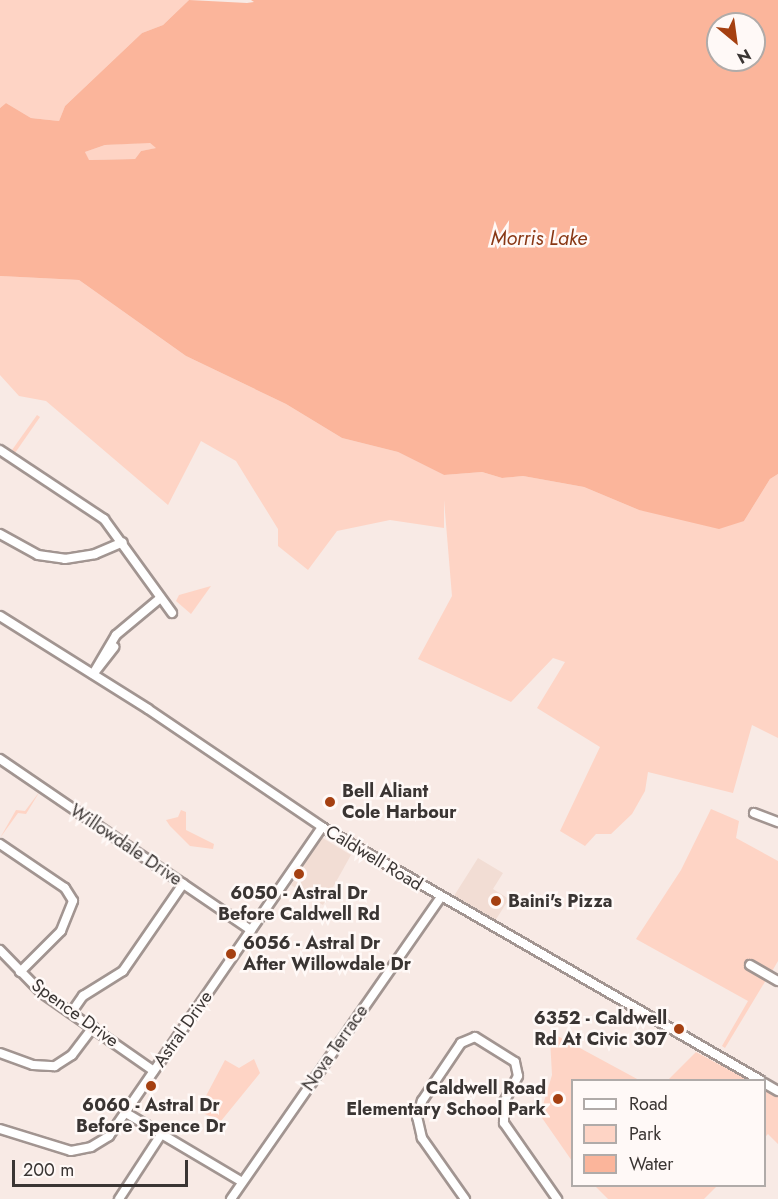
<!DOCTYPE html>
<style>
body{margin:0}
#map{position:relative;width:778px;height:1199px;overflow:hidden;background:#f8eae5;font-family:Jost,sans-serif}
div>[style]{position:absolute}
.built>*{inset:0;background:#f2ddd4}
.green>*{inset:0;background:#fed4c5}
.water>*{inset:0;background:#fbb59b}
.roads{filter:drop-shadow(2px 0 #a29591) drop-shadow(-2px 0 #a29591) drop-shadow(0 2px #a29591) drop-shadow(0 -2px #a29591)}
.minor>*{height:8px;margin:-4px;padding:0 4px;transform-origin:4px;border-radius:4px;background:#fff}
.dots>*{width:16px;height:16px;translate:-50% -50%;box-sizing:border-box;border:3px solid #fff9f7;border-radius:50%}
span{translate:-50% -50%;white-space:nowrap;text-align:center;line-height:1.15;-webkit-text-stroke:5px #fff9f7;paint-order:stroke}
.poi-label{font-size:18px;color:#3a3533;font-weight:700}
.left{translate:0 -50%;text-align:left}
.right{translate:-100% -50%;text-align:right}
.street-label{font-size:18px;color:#3a3533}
.water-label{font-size:20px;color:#893815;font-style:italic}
.legend{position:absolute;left:571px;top:1079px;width:195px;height:108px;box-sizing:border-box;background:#fff9f7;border:2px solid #b0aba9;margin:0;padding:8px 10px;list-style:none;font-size:18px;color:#3a3533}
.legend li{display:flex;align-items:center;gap:12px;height:30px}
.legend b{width:30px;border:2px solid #b0aba9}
.north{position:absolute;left:706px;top:12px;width:60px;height:60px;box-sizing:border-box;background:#fff9f7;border:2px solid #b0aba9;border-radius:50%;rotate:151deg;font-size:16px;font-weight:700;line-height:24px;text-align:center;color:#3a3533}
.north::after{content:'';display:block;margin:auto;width:21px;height:27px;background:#a54011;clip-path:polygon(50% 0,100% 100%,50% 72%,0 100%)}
.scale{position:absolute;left:12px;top:1160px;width:176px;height:27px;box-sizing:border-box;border:3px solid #3a3533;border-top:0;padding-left:8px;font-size:18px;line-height:21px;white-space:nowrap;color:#3a3533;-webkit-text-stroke:4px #fff9f7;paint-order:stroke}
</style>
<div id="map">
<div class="built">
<div style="clip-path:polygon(321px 837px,351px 855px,323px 905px,291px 885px)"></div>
<div style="clip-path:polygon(478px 858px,503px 873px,493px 889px,509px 899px,493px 924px,452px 899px)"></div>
</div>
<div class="green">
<div style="clip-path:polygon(0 0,189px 0,163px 25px,142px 33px,65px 106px,59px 121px,31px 118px,6px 103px,0 108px)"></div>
<div style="clip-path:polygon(139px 143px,150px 143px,157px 148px,141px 151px,135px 159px,88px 160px,85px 152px,105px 145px)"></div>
<div style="clip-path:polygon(0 276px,79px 280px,186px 356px,286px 404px,342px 438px,398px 452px,444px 475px,482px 472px,502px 478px,523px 476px,584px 487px,639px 510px,744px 521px,770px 479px,778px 474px,778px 738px,752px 725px,733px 793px,648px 772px,645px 791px,632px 814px,611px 834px,596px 834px,585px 846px,560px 831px,600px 747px,537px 708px,565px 662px,553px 658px,511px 702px,418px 659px,452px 596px,444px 500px,444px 528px,390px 520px,337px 531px,308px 570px,278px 546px,278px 529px,236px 461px,201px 441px,168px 505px,46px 401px,19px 396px,0 375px)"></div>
<div style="clip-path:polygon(37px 415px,40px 417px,15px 453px,12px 450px)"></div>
<div style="clip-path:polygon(211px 586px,191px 614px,176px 601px,179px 595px)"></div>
<div style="clip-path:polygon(40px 791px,26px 814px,18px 813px,0 838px,16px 810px,25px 811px)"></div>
<div style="clip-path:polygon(711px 809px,739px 821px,736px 838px,778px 861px,778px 961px,771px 973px,756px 964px,751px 972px,766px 980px,725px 1048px,722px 1046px,748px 1001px,636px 939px,681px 870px)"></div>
<div style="clip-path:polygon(181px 810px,186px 812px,186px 830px,214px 844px,213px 849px,190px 846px,170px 826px,166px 820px,178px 817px)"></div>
<div style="clip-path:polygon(554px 1034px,639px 1080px,572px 1080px,572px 1161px,540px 1115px,552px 1075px,550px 1039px)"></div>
<div style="clip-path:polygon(696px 1052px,748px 1080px,668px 1080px)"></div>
<div style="clip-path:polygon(254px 1059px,260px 1073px,221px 1121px,198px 1111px,225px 1060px,239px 1068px)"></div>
<div style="clip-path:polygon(765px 1090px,778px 1097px,778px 1144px,768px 1134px,765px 1137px)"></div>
<div style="clip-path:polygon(595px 1186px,717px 1186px,704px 1199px,608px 1199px)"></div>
</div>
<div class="water">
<div style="clip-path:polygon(evenodd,189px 0,247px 3px,254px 2px,251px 0,778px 0,778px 474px,770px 479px,744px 521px,719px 529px,639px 510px,584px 487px,523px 476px,502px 478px,482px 472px,444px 475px,398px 452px,342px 438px,286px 404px,186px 356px,79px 280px,0 276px,0 108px,6px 103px,31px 118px,59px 121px,65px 106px,142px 33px,163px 25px,189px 0,718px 24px,754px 24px,754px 60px,718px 60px,718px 24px,189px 0,150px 143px,156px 148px,141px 151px,135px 159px,89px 160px,85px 152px,105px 145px,150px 143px)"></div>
</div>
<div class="roads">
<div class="minor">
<div style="left:0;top:450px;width:125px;rotate:33.6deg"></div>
<div style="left:104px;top:519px;width:116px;rotate:54.1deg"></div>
<div style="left:0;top:534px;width:43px;rotate:28.9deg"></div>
<div style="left:38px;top:555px;width:27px;rotate:8deg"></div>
<div style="left:65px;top:559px;width:30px;rotate:-9deg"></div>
<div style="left:95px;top:554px;width:30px;rotate:-23deg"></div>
<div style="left:0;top:616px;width:175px;rotate:32.1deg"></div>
<div style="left:148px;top:709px;width:210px;rotate:34.1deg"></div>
<div style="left:322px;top:827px;width:506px;rotate:30.01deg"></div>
<div style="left:94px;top:673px;width:33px;rotate:-52deg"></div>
<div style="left:93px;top:674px;width:45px;rotate:-59.5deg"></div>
<div style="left:116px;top:635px;width:56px;rotate:-39.9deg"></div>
<div style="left:0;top:759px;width:304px;rotate:34.3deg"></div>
<div style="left:754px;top:813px;width:26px;rotate:21deg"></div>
<div style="left:0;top:844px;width:78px;rotate:34.1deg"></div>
<div style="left:65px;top:888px;width:15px;rotate:58deg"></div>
<div style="left:73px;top:901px;width:32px;rotate:112deg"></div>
<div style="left:61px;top:931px;width:58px;rotate:135deg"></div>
<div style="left:0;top:950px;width:60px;rotate:45.7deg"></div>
<div style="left:42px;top:993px;width:136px;rotate:34.9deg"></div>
<div style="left:750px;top:965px;width:32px;rotate:30deg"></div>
<div style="left:71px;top:1013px;width:21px;rotate:-55deg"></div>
<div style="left:83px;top:996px;width:47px;rotate:-32deg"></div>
<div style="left:123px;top:971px;width:106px;rotate:-55.4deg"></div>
<div style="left:0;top:1053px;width:35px;rotate:20deg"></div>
<div style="left:33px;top:1065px;width:22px;rotate:3deg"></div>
<div style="left:55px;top:1066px;width:20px;rotate:-33deg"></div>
<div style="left:72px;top:1055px;width:35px;rotate:-53deg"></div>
<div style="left:764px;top:1083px;width:16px;rotate:30deg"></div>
<div style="left:126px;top:1113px;width:135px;rotate:30.7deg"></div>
<div style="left:0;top:1129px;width:74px;rotate:17.2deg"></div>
<div style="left:71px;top:1151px;width:20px;rotate:-11deg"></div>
<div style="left:91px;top:1147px;width:21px;rotate:-31deg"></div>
<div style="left:109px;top:1136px;width:375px;rotate:-55.4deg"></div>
<div style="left:119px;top:1199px;width:75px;rotate:-56.9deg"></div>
<div style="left:231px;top:1199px;width:366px;rotate:-55.2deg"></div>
<div style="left:465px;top:1199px;width:75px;rotate:-125.2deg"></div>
<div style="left:422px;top:1138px;width:22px;rotate:-103deg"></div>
<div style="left:417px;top:1117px;width:17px;rotate:-73deg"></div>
<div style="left:422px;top:1101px;width:70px;rotate:-56.1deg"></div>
<div style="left:461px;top:1043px;width:15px;rotate:-23deg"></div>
<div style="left:475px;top:1037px;width:47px;rotate:32deg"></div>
<div style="left:515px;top:1062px;width:14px;rotate:78deg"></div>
<div style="left:518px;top:1076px;width:30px;rotate:118deg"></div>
<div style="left:504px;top:1102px;width:21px;rotate:90deg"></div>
<div style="left:504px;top:1123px;width:93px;rotate:55.1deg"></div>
</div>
</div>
<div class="dots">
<div style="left:330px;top:802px;background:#a54011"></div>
<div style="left:299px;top:874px;background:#a54011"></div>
<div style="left:496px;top:901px;background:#a54011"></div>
<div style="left:231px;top:954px;background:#a54011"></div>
<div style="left:679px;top:1029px;background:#a54011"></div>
<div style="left:151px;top:1086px;background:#a54011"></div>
<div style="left:558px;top:1099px;background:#a54011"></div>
</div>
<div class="poi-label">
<span class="left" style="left:342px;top:802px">Bell Aliant<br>Cole Harbour</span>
<span style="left:299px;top:904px">6050 - Astral Dr<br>Before Caldwell Rd</span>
<span class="left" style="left:508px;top:901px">Baini's Pizza</span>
<span class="left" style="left:243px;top:954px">6056 - Astral Dr<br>After Willowdale Dr</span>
<span class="right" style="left:667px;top:1029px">6352 - Caldwell<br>Rd At Civic 307</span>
<span class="right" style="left:546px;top:1099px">Caldwell Road<br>Elementary School Park</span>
<span style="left:151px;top:1116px">6060 - Astral Dr<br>Before Spence Dr</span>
</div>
<div class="street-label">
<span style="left:126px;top:845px;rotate:34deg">Willowdale Drive</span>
<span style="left:374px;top:858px;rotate:31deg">Caldwell Road</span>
<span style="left:75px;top:1013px;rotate:36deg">Spence Drive</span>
<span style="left:183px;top:1029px;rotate:-55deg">Astral Drive</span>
<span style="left:335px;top:1048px;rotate:-55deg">Nova Terrace</span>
</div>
<div class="water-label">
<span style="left:539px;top:238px">Morris Lake</span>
</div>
<ul class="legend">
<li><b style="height:8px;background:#fff"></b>Road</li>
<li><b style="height:16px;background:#fed4c5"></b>Park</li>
<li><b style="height:16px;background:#fbb59b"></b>Water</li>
</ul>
<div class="north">N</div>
<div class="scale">200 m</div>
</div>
